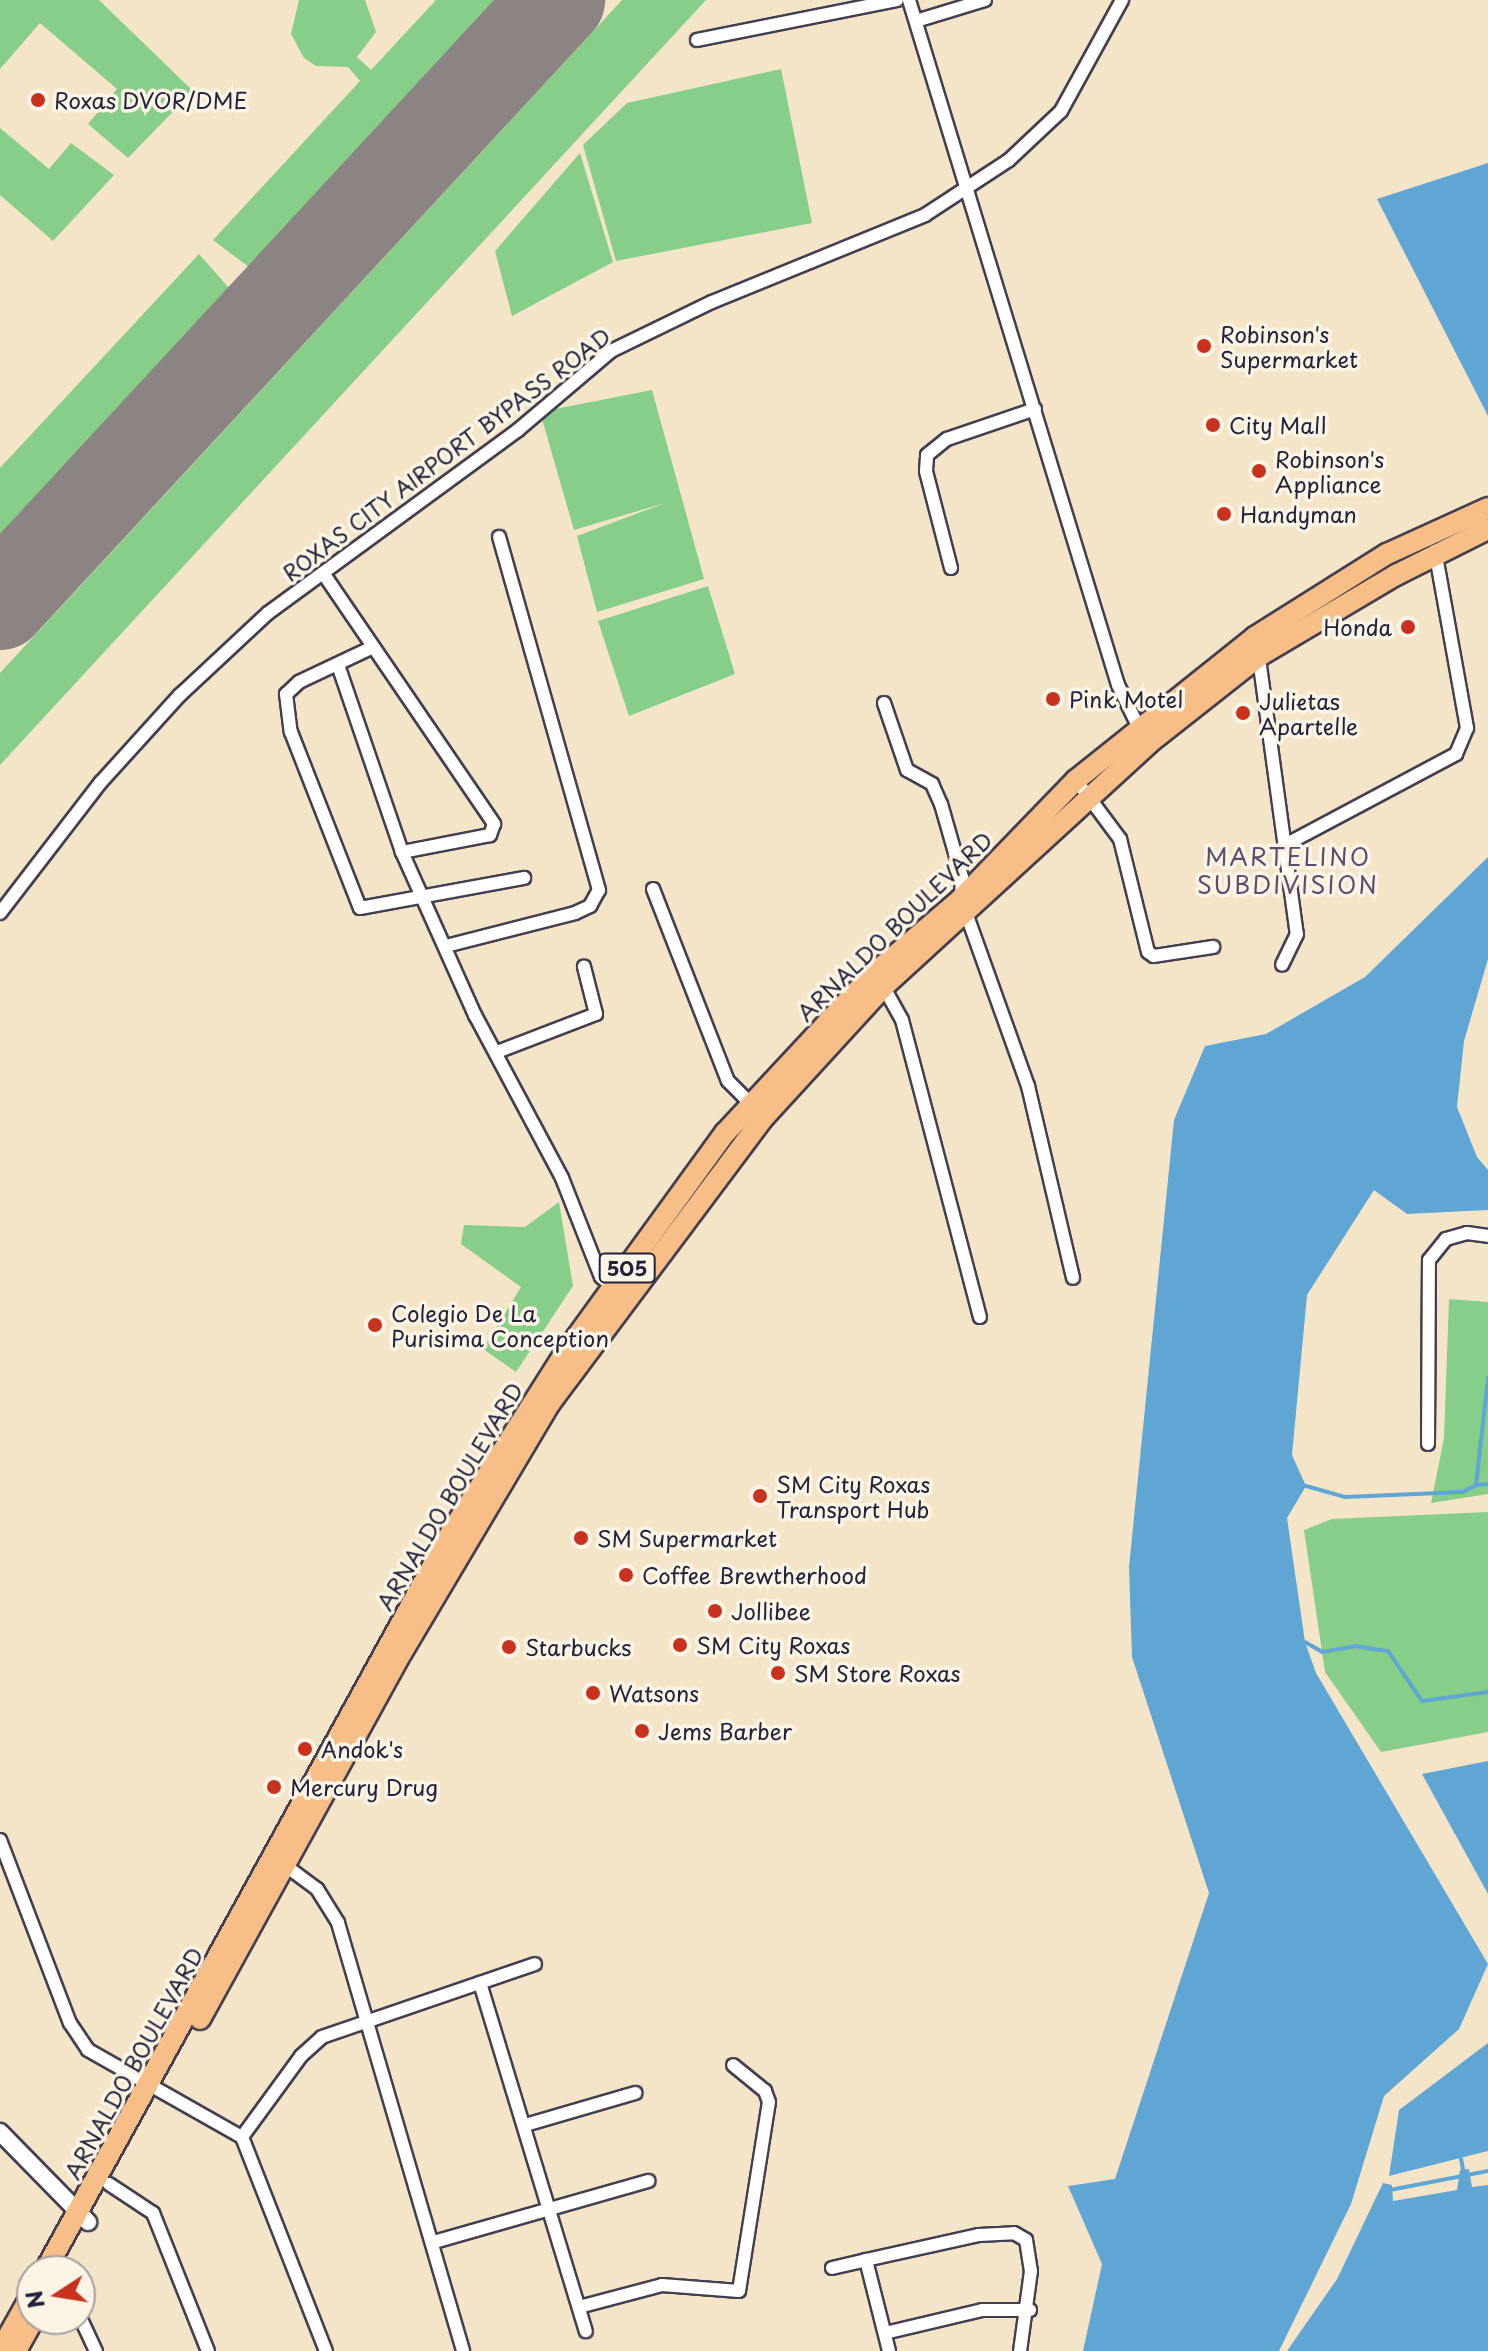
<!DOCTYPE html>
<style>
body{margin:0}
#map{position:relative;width:1488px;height:2351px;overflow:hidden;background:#f4e5c9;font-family:"Playpen Sans",sans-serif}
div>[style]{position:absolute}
.green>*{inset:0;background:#87ce89}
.water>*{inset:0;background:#5fa6d5}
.stream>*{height:4px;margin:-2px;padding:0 2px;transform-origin:2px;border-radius:2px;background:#5fa6d5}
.runway>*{height:94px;margin:-47px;padding:0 47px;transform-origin:47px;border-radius:47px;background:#8b8482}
.roads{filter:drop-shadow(2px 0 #423f50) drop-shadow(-2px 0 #423f50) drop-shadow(0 2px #423f50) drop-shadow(0 -2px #423f50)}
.minor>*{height:12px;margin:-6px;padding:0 6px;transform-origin:6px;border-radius:6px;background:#fff}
.tertiary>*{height:16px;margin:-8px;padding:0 8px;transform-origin:8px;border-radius:8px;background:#fff}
.trunk>*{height:20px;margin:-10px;padding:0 10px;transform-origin:10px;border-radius:10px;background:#f7be87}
.dots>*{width:22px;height:22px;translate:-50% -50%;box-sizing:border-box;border:4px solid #fcf5e5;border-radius:50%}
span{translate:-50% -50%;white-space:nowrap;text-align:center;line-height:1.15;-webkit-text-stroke:7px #fcf5e5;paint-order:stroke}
.shield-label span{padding:2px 6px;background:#fcf5e5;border:2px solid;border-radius:6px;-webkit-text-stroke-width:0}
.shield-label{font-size:20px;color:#22223b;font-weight:700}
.poi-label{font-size:22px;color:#22223b}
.left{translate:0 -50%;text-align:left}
.right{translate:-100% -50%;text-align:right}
.street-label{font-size:22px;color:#22223b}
.neighbourhood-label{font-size:24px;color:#5a4d6e;letter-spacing:2px}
.north{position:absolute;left:16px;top:2255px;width:80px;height:80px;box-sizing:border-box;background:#fcf5e5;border:2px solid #a5a1a1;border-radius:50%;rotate:258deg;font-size:22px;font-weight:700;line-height:32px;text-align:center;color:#22223b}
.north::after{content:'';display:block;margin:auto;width:28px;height:36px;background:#c8321e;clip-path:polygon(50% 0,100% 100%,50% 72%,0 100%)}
</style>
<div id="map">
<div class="green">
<div style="clip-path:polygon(0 0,99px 0,193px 91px,128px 158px,88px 124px,117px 89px,40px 23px,0 69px)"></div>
<div style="clip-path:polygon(299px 0,365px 0,376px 32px,357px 57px,371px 70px,436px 0,495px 0,249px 267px,213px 240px,360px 81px,348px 67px,316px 66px,304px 58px,291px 34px)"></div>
<div style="clip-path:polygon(622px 0,706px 0,0 765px,0 673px)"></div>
<div style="clip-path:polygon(781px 69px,812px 223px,616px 261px,583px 145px,627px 103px)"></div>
<div style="clip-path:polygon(0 128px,49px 169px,71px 143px,114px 175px,53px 241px,0 195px)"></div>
<div style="clip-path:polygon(580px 153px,613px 262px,512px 316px,495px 251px)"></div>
<div style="clip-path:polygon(199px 254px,229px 288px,0 536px,0 468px)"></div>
<div style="clip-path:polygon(652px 390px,704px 579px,597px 612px,577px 536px,665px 503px,574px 530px,540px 412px)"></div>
<div style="clip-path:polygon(708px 586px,735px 674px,629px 716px,598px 621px)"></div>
<div style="clip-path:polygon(559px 1202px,573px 1286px,516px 1372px,483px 1349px,521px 1287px,461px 1244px,464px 1225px,525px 1227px)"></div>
<div style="clip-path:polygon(1449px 1299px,1488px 1302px,1488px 1494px,1431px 1503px,1444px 1438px)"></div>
<div style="clip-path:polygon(1488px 1512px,1488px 1732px,1381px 1752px,1325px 1672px,1304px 1530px,1332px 1519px)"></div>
</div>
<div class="water">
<div style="clip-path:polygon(1488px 163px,1488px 416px,1377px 199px)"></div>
<div style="clip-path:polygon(1488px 857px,1488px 959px,1464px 1041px,1457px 1107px,1477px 1157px,1488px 1170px,1488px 1210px,1407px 1214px,1374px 1190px,1307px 1295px,1292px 1455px,1306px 1486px,1287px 1518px,1305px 1642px,1316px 1673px,1488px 1964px,1459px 2029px,1384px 2096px,1351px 2204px,1279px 2351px,1083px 2351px,1102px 2264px,1068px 2186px,1115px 2179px,1209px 1893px,1132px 1657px,1129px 1567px,1174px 1120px,1205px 1046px,1266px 1034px,1365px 977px)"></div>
<div style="clip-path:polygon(1488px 1761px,1488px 1894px,1422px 1774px)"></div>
<div style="clip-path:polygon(1488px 2043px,1488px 2151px,1389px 2176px,1399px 2110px)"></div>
<div style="clip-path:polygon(1469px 2169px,1472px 2187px,1488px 2185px,1488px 2351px,1287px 2351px,1337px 2279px,1383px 2183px,1392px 2185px,1393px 2201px,1457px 2190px,1460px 2170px)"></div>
</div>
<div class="stream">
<div style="left:1476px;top:1485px;width:12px;rotate:-5deg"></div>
<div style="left:1306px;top:1486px;width:41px;rotate:15.8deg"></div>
<div style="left:1345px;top:1497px;width:118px;rotate:-2.4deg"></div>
<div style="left:1463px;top:1492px;width:15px;rotate:-28deg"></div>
<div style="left:1476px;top:1485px;width:108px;rotate:-83.6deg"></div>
<div style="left:1305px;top:1642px;width:20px;rotate:30deg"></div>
<div style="left:1322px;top:1652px;width:34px;rotate:-10deg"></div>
<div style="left:1355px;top:1646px;width:33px;rotate:9deg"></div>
<div style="left:1388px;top:1651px;width:60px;rotate:55.8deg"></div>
<div style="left:1422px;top:1701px;width:67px;rotate:-7.8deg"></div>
<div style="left:1461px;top:2159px;width:15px;rotate:79deg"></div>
<div style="left:1390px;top:2190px;width:100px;rotate:-11deg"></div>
</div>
<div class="runway">
<div style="left:0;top:603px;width:822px;rotate:-47.22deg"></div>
</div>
<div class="roads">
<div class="minor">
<div style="left:909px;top:0;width:716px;rotate:73.03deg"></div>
<div style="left:1118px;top:685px;width:55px;rotate:63.9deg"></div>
<div style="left:916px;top:21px;width:72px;rotate:-16.9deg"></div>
<div style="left:697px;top:40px;width:204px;rotate:-11.3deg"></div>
<div style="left:951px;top:568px;width:100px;rotate:-104.5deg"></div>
<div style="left:926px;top:471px;width:16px;rotate:-86deg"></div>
<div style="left:927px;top:455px;width:26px;rotate:-39deg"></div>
<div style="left:947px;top:439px;width:93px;rotate:-18.8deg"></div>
<div style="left:323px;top:573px;width:304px;rotate:55.7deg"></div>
<div style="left:494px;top:824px;width:12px;rotate:110deg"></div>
<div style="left:490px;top:835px;width:90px;rotate:169.1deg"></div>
<div style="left:373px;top:647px;width:82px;rotate:154.7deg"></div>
<div style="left:299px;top:682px;width:18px;rotate:137deg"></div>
<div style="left:286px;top:694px;width:38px;rotate:83deg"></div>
<div style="left:291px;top:732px;width:189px;rotate:68.6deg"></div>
<div style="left:360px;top:908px;width:167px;rotate:-10.4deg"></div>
<div style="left:1258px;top:651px;width:286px;rotate:82.2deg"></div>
<div style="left:1297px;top:934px;width:34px;rotate:116deg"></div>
<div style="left:338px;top:665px;width:198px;rotate:71.1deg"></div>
<div style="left:402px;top:852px;width:179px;rotate:65.9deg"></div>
<div style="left:475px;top:1015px;width:185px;rotate:61.9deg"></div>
<div style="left:562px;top:1178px;width:106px;rotate:68.5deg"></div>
<div style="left:601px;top:1277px;width:16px;rotate:40deg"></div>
<div style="left:884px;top:703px;width:71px;rotate:71.1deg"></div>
<div style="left:907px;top:770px;width:29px;rotate:29deg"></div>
<div style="left:932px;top:784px;width:22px;rotate:66deg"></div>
<div style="left:941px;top:804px;width:76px;rotate:74deg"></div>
<div style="left:962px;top:877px;width:22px;rotate:93deg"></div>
<div style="left:961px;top:899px;width:199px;rotate:70.3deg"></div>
<div style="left:1028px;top:1086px;width:197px;rotate:76.8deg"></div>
<div style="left:1076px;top:780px;width:74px;rotate:53.3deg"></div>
<div style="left:1120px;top:839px;width:116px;rotate:76.1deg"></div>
<div style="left:1148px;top:952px;width:7px;rotate:34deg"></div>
<div style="left:1154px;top:956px;width:60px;rotate:-8.7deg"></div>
<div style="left:1285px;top:845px;width:194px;rotate:-28deg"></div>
<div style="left:1456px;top:754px;width:28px;rotate:-67deg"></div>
<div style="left:1467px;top:728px;width:180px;rotate:-100.2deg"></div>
<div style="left:653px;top:889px;width:206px;rotate:68.7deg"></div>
<div style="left:728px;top:1081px;width:40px;rotate:45deg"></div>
<div style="left:0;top:913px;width:165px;rotate:-52.4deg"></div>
<div style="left:101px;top:782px;width:118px;rotate:-47.8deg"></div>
<div style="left:180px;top:695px;width:120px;rotate:-43deg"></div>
<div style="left:268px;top:613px;width:310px;rotate:-36.2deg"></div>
<div style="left:518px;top:430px;width:122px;rotate:-40.3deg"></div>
<div style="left:611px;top:351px;width:112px;rotate:-25.9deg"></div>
<div style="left:712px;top:302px;width:230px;rotate:-22.2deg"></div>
<div style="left:925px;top:215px;width:100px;rotate:-33.2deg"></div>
<div style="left:1009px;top:160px;width:71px;rotate:-43.3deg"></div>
<div style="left:1061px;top:111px;width:127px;rotate:-61.2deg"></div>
<div style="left:446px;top:946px;width:133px;rotate:-14.3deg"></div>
<div style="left:575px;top:913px;width:17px;rotate:-25deg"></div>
<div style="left:590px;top:906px;width:18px;rotate:-61deg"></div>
<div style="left:599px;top:890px;width:367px;rotate:-105.8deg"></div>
<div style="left:882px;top:984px;width:41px;rotate:60.9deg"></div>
<div style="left:902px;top:1020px;width:307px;rotate:75.3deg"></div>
<div style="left:497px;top:1052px;width:106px;rotate:-21deg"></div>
<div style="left:596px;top:1014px;width:49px;rotate:-104.3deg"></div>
<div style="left:1428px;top:1444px;width:184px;rotate:-89.7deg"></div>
<div style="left:1429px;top:1260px;width:27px;rotate:-51deg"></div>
<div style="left:1446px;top:1239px;width:22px;rotate:-16deg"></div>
<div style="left:1467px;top:1233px;width:21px;rotate:8deg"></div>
<div style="left:0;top:1840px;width:196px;rotate:69.1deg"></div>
<div style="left:70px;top:2023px;width:32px;rotate:56deg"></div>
<div style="left:88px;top:2050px;width:177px;rotate:29.5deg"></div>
<div style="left:242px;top:2137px;width:230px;rotate:68.6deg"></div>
<div style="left:282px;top:1863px;width:44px;rotate:36.6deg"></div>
<div style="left:317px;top:1889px;width:40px;rotate:58deg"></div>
<div style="left:338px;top:1923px;width:446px;rotate:73.7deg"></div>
<div style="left:480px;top:1983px;width:364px;rotate:73.1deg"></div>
<div style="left:525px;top:2125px;width:115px;rotate:-16.2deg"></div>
<div style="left:242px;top:2137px;width:100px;rotate:-53.9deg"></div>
<div style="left:301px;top:2056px;width:28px;rotate:-42deg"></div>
<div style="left:322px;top:2037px;width:225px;rotate:-18.9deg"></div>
<div style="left:109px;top:2184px;width:53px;rotate:33.4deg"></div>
<div style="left:153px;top:2213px;width:149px;rotate:68.3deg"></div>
<div style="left:434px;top:2242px;width:223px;rotate:-15.9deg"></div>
<div style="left:832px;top:2268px;width:35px;rotate:-13deg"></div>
<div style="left:579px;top:2307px;width:86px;rotate:-14.8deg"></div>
<div style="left:662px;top:2285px;width:77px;rotate:4.5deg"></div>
<div style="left:739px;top:2291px;width:191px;rotate:-81deg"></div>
<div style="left:769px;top:2102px;width:12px;rotate:-110deg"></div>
<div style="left:765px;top:2091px;width:41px;rotate:-140.9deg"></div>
<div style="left:80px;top:2317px;width:38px;rotate:65deg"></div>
<div style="left:885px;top:2333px;width:100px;rotate:-13.3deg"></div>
<div style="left:982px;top:2310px;width:48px"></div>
<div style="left:889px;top:2351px;width:94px;rotate:-104.2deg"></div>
<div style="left:866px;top:2260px;width:116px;rotate:-12.5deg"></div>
<div style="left:979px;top:2235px;width:35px;rotate:-3deg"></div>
<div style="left:1014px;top:2233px;width:14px;rotate:30deg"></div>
<div style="left:1026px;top:2240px;width:31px;rotate:81deg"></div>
<div style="left:1031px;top:2271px;width:81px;rotate:97.8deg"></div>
</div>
<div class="tertiary">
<div style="left:0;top:2132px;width:126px;rotate:45.6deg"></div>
</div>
<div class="trunk">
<div style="left:200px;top:2019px;width:419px;rotate:-61.2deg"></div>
<div style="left:402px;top:1652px;width:290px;rotate:-59.3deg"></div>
<div style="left:550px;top:1403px;width:357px;rotate:-53.2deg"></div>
<div style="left:764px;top:1117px;width:178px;rotate:-47.5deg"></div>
<div style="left:884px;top:986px;width:360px;rotate:-42.5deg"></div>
<div style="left:1149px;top:743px;width:140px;rotate:-38.3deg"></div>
<div style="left:1259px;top:656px;width:159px;rotate:-30.6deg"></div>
<div style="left:1396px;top:575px;width:103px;rotate:-26.6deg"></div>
<div style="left:45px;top:2271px;width:845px;rotate:-61.19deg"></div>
<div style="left:452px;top:1531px;width:211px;rotate:-57.6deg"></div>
<div style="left:565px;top:1353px;width:272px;rotate:-54deg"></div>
<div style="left:725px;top:1133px;width:216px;rotate:-47.1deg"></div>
<div style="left:872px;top:975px;width:117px;rotate:-40.5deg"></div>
<div style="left:961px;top:899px;width:165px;rotate:-46deg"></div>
<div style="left:1076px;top:780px;width:229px;rotate:-38.6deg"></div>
<div style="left:1255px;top:637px;width:156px;rotate:-32.2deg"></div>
<div style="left:1387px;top:554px;width:111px;rotate:-24.5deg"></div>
<div style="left:0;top:2351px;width:65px;rotate:-60.7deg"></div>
<div style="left:16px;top:2351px;width:37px;rotate:-61deg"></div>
</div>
</div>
<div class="dots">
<div style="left:38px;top:100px;background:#c8321e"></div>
<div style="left:1204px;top:346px;background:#c8321e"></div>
<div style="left:1213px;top:425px;background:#c8321e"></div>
<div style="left:1259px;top:471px;background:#c8321e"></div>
<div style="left:1224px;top:514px;background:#c8321e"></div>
<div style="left:1408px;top:627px;background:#c8321e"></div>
<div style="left:1053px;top:699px;background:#c8321e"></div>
<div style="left:1243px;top:713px;background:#c8321e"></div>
<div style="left:375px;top:1325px;background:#c8321e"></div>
<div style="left:760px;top:1496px;background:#c8321e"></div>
<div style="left:581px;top:1538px;background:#c8321e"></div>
<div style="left:626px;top:1575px;background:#c8321e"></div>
<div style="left:715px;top:1611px;background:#c8321e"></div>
<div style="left:680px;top:1645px;background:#c8321e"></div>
<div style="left:509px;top:1647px;background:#c8321e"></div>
<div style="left:778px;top:1673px;background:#c8321e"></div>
<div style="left:593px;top:1693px;background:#c8321e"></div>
<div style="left:642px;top:1731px;background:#c8321e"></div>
<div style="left:305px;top:1749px;background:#c8321e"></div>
<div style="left:274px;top:1787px;background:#c8321e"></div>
</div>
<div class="shield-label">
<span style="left:627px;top:1268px">505</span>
</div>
<div class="poi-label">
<span class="left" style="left:54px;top:100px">Roxas DVOR/DME</span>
<span class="left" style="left:1220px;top:346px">Robinson's<br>Supermarket</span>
<span class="left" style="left:1229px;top:425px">City Mall</span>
<span class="left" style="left:1275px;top:471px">Robinson's<br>Appliance</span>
<span class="left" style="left:1240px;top:514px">Handyman</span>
<span class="right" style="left:1392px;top:627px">Honda</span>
<span class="left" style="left:1069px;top:699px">Pink Motel</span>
<span class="left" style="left:1259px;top:713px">Julietas<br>Apartelle</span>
<span class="left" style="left:391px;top:1325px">Colegio De La<br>Purisima Conception</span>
<span class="left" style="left:776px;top:1496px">SM City Roxas<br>Transport Hub</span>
<span class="left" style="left:597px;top:1538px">SM Supermarket</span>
<span class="left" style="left:642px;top:1575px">Coffee Brewtherhood</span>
<span class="left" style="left:731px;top:1611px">Jollibee</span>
<span class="left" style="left:696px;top:1645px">SM City Roxas</span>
<span class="left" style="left:525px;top:1647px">Starbucks</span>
<span class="left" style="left:794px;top:1673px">SM Store Roxas</span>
<span class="left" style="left:609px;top:1693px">Watsons</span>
<span class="left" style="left:658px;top:1731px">Jems Barber</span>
<span class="left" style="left:321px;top:1749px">Andok's</span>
<span class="left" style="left:290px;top:1787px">Mercury Drug</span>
</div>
<div class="street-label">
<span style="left:446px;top:454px;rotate:-37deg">ROXAS CITY AIRPORT BYPASS ROAD</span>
<span style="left:894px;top:926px;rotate:-44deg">ARNALDO BOULEVARD</span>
<span style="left:449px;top:1496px;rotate:-59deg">ARNALDO BOULEVARD</span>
<span style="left:133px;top:2063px;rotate:-61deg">ARNALDO BOULEVARD</span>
</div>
<div class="neighbourhood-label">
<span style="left:1288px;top:871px">MARTELINO<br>SUBDIVISION</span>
</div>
<div class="north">N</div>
</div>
